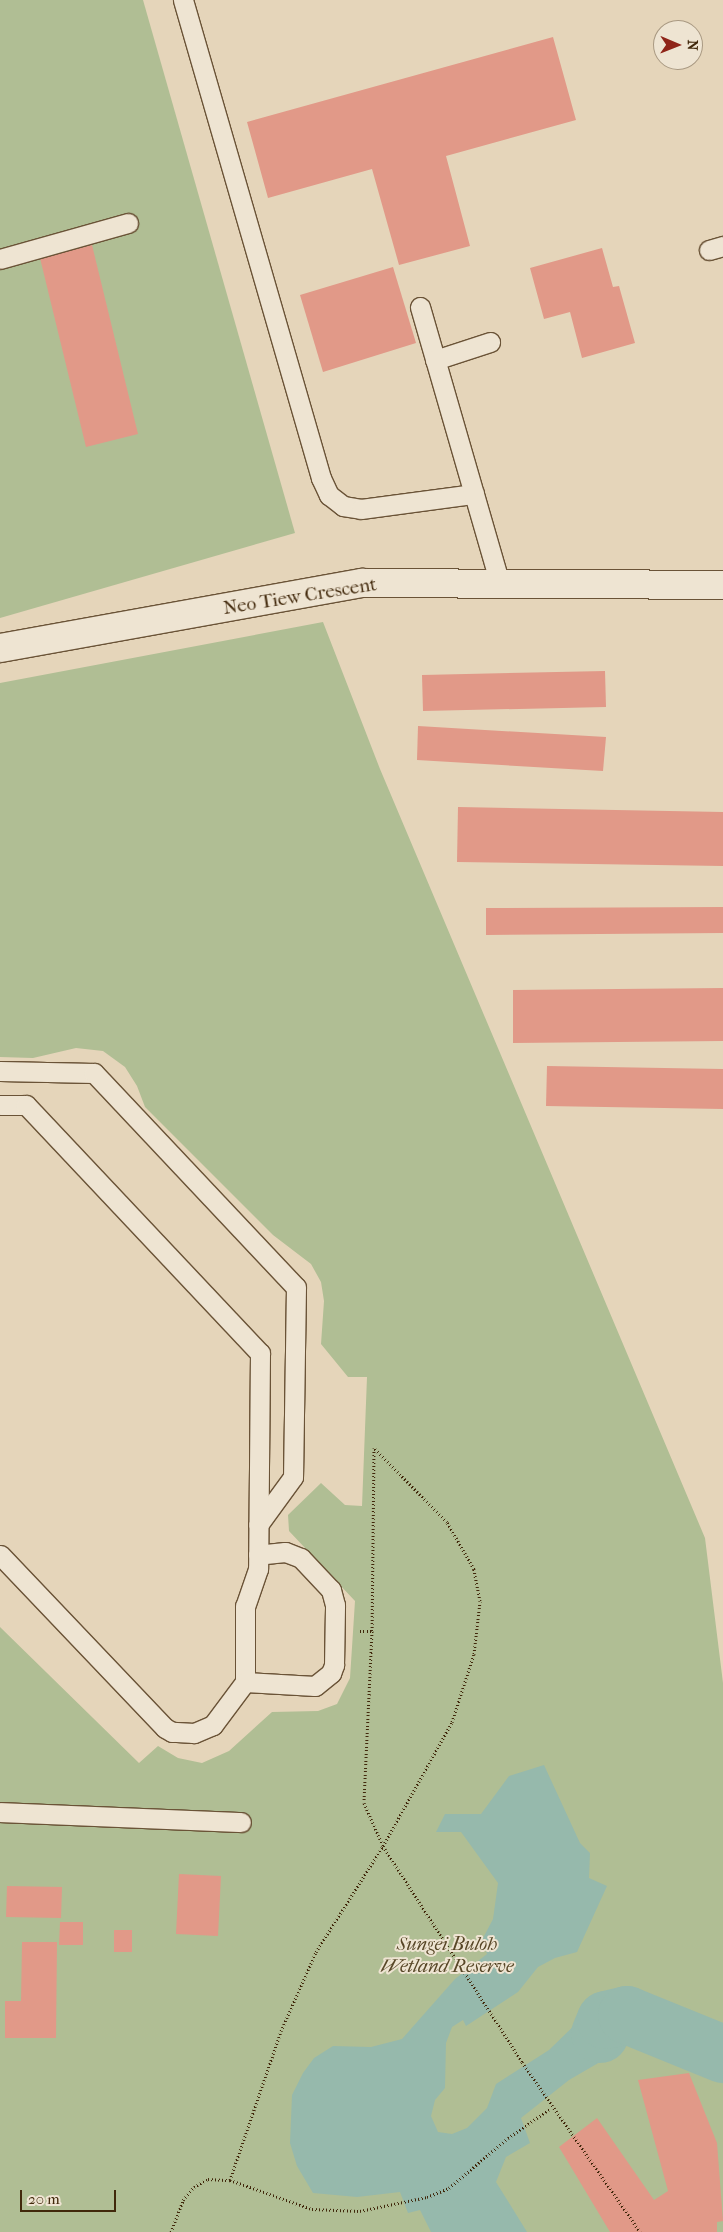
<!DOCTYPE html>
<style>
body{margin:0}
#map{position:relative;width:723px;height:2232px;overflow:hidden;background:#e5d5ba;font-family:"IM FELL French Canon",serif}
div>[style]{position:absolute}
.green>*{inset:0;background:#b0be94}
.water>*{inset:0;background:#96b9ac}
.river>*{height:58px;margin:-29px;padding:0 29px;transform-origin:29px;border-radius:29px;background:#96b9ac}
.building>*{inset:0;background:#e19988}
.path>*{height:3px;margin-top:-1.5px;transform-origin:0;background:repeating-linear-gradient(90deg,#41280b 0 1px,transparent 0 3.5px)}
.roads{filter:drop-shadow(1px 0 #6a5337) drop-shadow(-1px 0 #6a5337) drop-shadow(0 1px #6a5337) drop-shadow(0 -1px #6a5337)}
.service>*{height:19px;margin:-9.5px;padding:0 9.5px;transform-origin:9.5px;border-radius:9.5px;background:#eee4d2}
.minor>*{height:28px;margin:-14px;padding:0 14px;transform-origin:14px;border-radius:14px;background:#eee4d2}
span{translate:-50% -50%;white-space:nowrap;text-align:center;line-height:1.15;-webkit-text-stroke:4px #eee4d2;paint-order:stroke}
.street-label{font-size:19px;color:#41280b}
.park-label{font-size:19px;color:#574626;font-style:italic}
.north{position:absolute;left:653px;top:20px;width:50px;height:50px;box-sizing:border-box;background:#eee4d2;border:1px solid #a99982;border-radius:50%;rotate:91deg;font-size:14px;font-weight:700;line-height:20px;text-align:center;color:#41280b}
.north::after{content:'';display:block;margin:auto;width:18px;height:22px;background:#8f2418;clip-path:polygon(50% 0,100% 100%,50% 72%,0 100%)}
.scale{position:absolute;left:20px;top:2190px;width:96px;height:22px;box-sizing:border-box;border:2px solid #41280b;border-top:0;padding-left:6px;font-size:15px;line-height:18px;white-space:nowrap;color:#41280b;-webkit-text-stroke:4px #eee4d2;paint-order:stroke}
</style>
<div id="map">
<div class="green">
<div style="clip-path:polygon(0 0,143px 0,295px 533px,0 618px)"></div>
<div style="clip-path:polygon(323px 622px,380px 769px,705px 1538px,723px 1683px,723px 2232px,0 2232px,0 1627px,139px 1763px,158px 1746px,178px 1758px,202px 1763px,229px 1751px,272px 1712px,318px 1711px,337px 1704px,350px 1678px,355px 1601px,289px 1531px,288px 1515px,321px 1483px,345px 1505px,362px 1506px,367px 1377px,348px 1377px,321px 1344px,324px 1301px,321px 1282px,311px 1264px,273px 1235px,145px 1107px,137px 1086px,125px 1067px,103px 1051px,76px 1048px,33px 1058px,0 1057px,0 683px)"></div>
</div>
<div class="water">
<div style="clip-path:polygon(544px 1765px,580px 1843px,590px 1853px,589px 1878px,607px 1886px,577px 1952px,555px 1958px,538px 1967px,518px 1992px,466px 2026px,463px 2020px,452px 2027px,446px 2043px,445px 2088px,435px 2100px,431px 2116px,438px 2132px,452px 2134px,467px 2128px,487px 2108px,496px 2084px,549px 2050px,585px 2015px,623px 1997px,645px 2004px,669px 2024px,666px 2033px,633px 2031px,619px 2037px,607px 2058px,569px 2080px,521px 2118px,530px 2143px,506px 2157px,496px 2182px,527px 2232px,431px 2232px,420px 2210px,408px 2213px,400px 2192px,357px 2197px,313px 2193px,297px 2166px,290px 2143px,292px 2095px,303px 2073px,314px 2058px,333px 2046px,371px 2047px,402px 2039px,455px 1979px,487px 1954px,482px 1940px,493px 1919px,498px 1883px,461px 1832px,436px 1832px,445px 1814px,481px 1814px,509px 1776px)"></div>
</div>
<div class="river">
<div style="left:600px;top:2034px;width:15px;rotate:-67deg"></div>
<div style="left:606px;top:2020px;width:22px;rotate:-13deg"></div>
<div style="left:627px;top:2015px;width:104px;rotate:22.1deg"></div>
</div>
<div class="building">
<div style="clip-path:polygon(553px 37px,576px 120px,446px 156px,470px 246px,399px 265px,372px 169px,268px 198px,247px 122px)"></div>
<div style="clip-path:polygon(92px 245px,138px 434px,86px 447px,40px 258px)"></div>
<div style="clip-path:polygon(602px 248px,613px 287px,619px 286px,635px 343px,582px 358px,570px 312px,544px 319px,530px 268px)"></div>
<div style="clip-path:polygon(393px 267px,416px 343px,323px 372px,300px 295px)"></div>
<div style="clip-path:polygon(605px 671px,606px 707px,423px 711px,422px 675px)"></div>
<div style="clip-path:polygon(418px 726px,606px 737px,603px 771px,417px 760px)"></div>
<div style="clip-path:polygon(458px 807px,723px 812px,723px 866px,457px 862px)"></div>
<div style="clip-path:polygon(723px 907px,723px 933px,486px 935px,486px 908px)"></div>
<div style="clip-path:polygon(723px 988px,723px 1041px,513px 1043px,513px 990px)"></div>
<div style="clip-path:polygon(547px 1066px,723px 1069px,723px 1109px,546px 1106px)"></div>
<div style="clip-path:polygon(179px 1874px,221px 1876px,218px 1936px,176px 1934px)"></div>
<div style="clip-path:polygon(7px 1886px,62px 1887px,61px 1918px,6px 1917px)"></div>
<div style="clip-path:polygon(60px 1922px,83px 1922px,83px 1945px,59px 1945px)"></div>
<div style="clip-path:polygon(114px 1930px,132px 1930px,132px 1952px,114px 1952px)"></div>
<div style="clip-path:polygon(22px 1942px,57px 1942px,56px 2038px,5px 2038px,5px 2001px,21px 2001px)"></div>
<div style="clip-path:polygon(689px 2073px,717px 2143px,723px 2221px,717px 2222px,717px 2232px,610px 2232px,559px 2147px,597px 2118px,654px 2200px,668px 2191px,638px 2080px)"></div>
</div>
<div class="path">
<div style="left:374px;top:1448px;width:183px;rotate:90.6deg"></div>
<div style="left:372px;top:1631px;width:172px;rotate:92.7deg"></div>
<div style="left:364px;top:1803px;width:47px;rotate:66.2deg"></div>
<div style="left:383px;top:1846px;width:257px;rotate:57.2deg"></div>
<div style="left:522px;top:2062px;width:207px;rotate:55.2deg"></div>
<div style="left:360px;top:1631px;width:12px"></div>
<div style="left:230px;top:2180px;width:157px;rotate:-71.1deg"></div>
<div style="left:281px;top:2031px;width:86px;rotate:-66.1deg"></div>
<div style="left:316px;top:1952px;width:125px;rotate:-57.7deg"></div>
<div style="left:383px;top:1846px;width:142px;rotate:-60.9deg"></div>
<div style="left:452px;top:1722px;width:71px;rotate:-72.1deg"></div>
<div style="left:474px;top:1654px;width:53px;rotate:-83.5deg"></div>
<div style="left:480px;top:1601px;width:33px;rotate:-101deg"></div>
<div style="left:474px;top:1569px;width:54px;rotate:-119.9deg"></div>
<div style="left:447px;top:1522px;width:103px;rotate:-134.6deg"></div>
<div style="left:171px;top:2232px;width:34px;rotate:-69deg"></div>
<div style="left:183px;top:2200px;width:17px;rotate:-50deg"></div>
<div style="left:194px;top:2187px;width:16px;rotate:-30deg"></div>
<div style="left:208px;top:2179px;width:22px;rotate:3deg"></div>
<div style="left:230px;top:2180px;width:87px;rotate:19.5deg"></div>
<div style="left:312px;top:2209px;width:48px;rotate:2.4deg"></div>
<div style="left:360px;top:2211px;width:68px;rotate:-11.8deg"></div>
<div style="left:427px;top:2197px;width:24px;rotate:-22deg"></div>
<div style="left:449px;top:2188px;width:77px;rotate:-40.3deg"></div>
<div style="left:508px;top:2138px;width:52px;rotate:-34.9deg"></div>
</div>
<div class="roads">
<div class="service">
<div style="left:183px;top:0;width:498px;rotate:73.9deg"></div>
<div style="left:321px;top:478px;width:19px;rotate:65deg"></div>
<div style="left:329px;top:495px;width:18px;rotate:38deg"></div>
<div style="left:343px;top:506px;width:18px;rotate:9deg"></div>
<div style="left:361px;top:509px;width:114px;rotate:-7.6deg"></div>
<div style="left:709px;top:250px;width:15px;rotate:-16deg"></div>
<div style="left:0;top:259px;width:133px;rotate:-15.7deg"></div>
<div style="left:420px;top:307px;width:288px;rotate:73.9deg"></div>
<div style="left:435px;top:360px;width:58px;rotate:-18.1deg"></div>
<div style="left:0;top:1071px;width:94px;rotate:1.2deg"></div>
<div style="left:94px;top:1073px;width:294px;rotate:46.7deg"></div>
<div style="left:296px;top:1287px;width:190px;rotate:90.9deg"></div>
<div style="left:293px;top:1477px;width:59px;rotate:126.1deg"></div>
<div style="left:0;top:1105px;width:26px"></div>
<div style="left:26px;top:1105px;width:341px;rotate:46.7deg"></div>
<div style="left:260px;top:1353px;width:216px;rotate:90.5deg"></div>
<div style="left:258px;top:1569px;width:39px;rotate:109deg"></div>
<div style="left:245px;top:1606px;width:76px;rotate:90deg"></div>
<div style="left:245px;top:1682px;width:54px;rotate:126.7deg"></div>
<div style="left:213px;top:1725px;width:21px;rotate:157deg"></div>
<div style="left:194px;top:1733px;width:22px;rotate:-177deg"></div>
<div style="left:172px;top:1732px;width:8px;rotate:-150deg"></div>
<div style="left:165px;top:1728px;width:239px;rotate:-133.6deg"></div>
<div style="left:245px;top:1682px;width:70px;rotate:3.3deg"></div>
<div style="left:315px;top:1686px;width:21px;rotate:-39deg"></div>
<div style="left:331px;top:1673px;width:9px;rotate:-69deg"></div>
<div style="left:334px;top:1665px;width:60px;rotate:-89deg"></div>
<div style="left:335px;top:1605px;width:16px;rotate:-105deg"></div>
<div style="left:331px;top:1590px;width:44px;rotate:-133.2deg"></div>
<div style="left:301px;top:1558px;width:17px;rotate:-159deg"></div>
<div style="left:285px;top:1552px;width:27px;rotate:174deg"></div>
<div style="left:0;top:1812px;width:241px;rotate:2.4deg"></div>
</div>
<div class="minor">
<div style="left:0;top:648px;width:368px;rotate:-10.2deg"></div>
<div style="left:362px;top:583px;width:361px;rotate:0.3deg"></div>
</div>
</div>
<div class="street-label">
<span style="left:300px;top:597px;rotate:-9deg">Neo Tiew Crescent</span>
</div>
<div class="park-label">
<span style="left:447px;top:1956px">Sungei Buloh<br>Wetland Reserve</span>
</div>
<div class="north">N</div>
<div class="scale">20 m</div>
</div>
